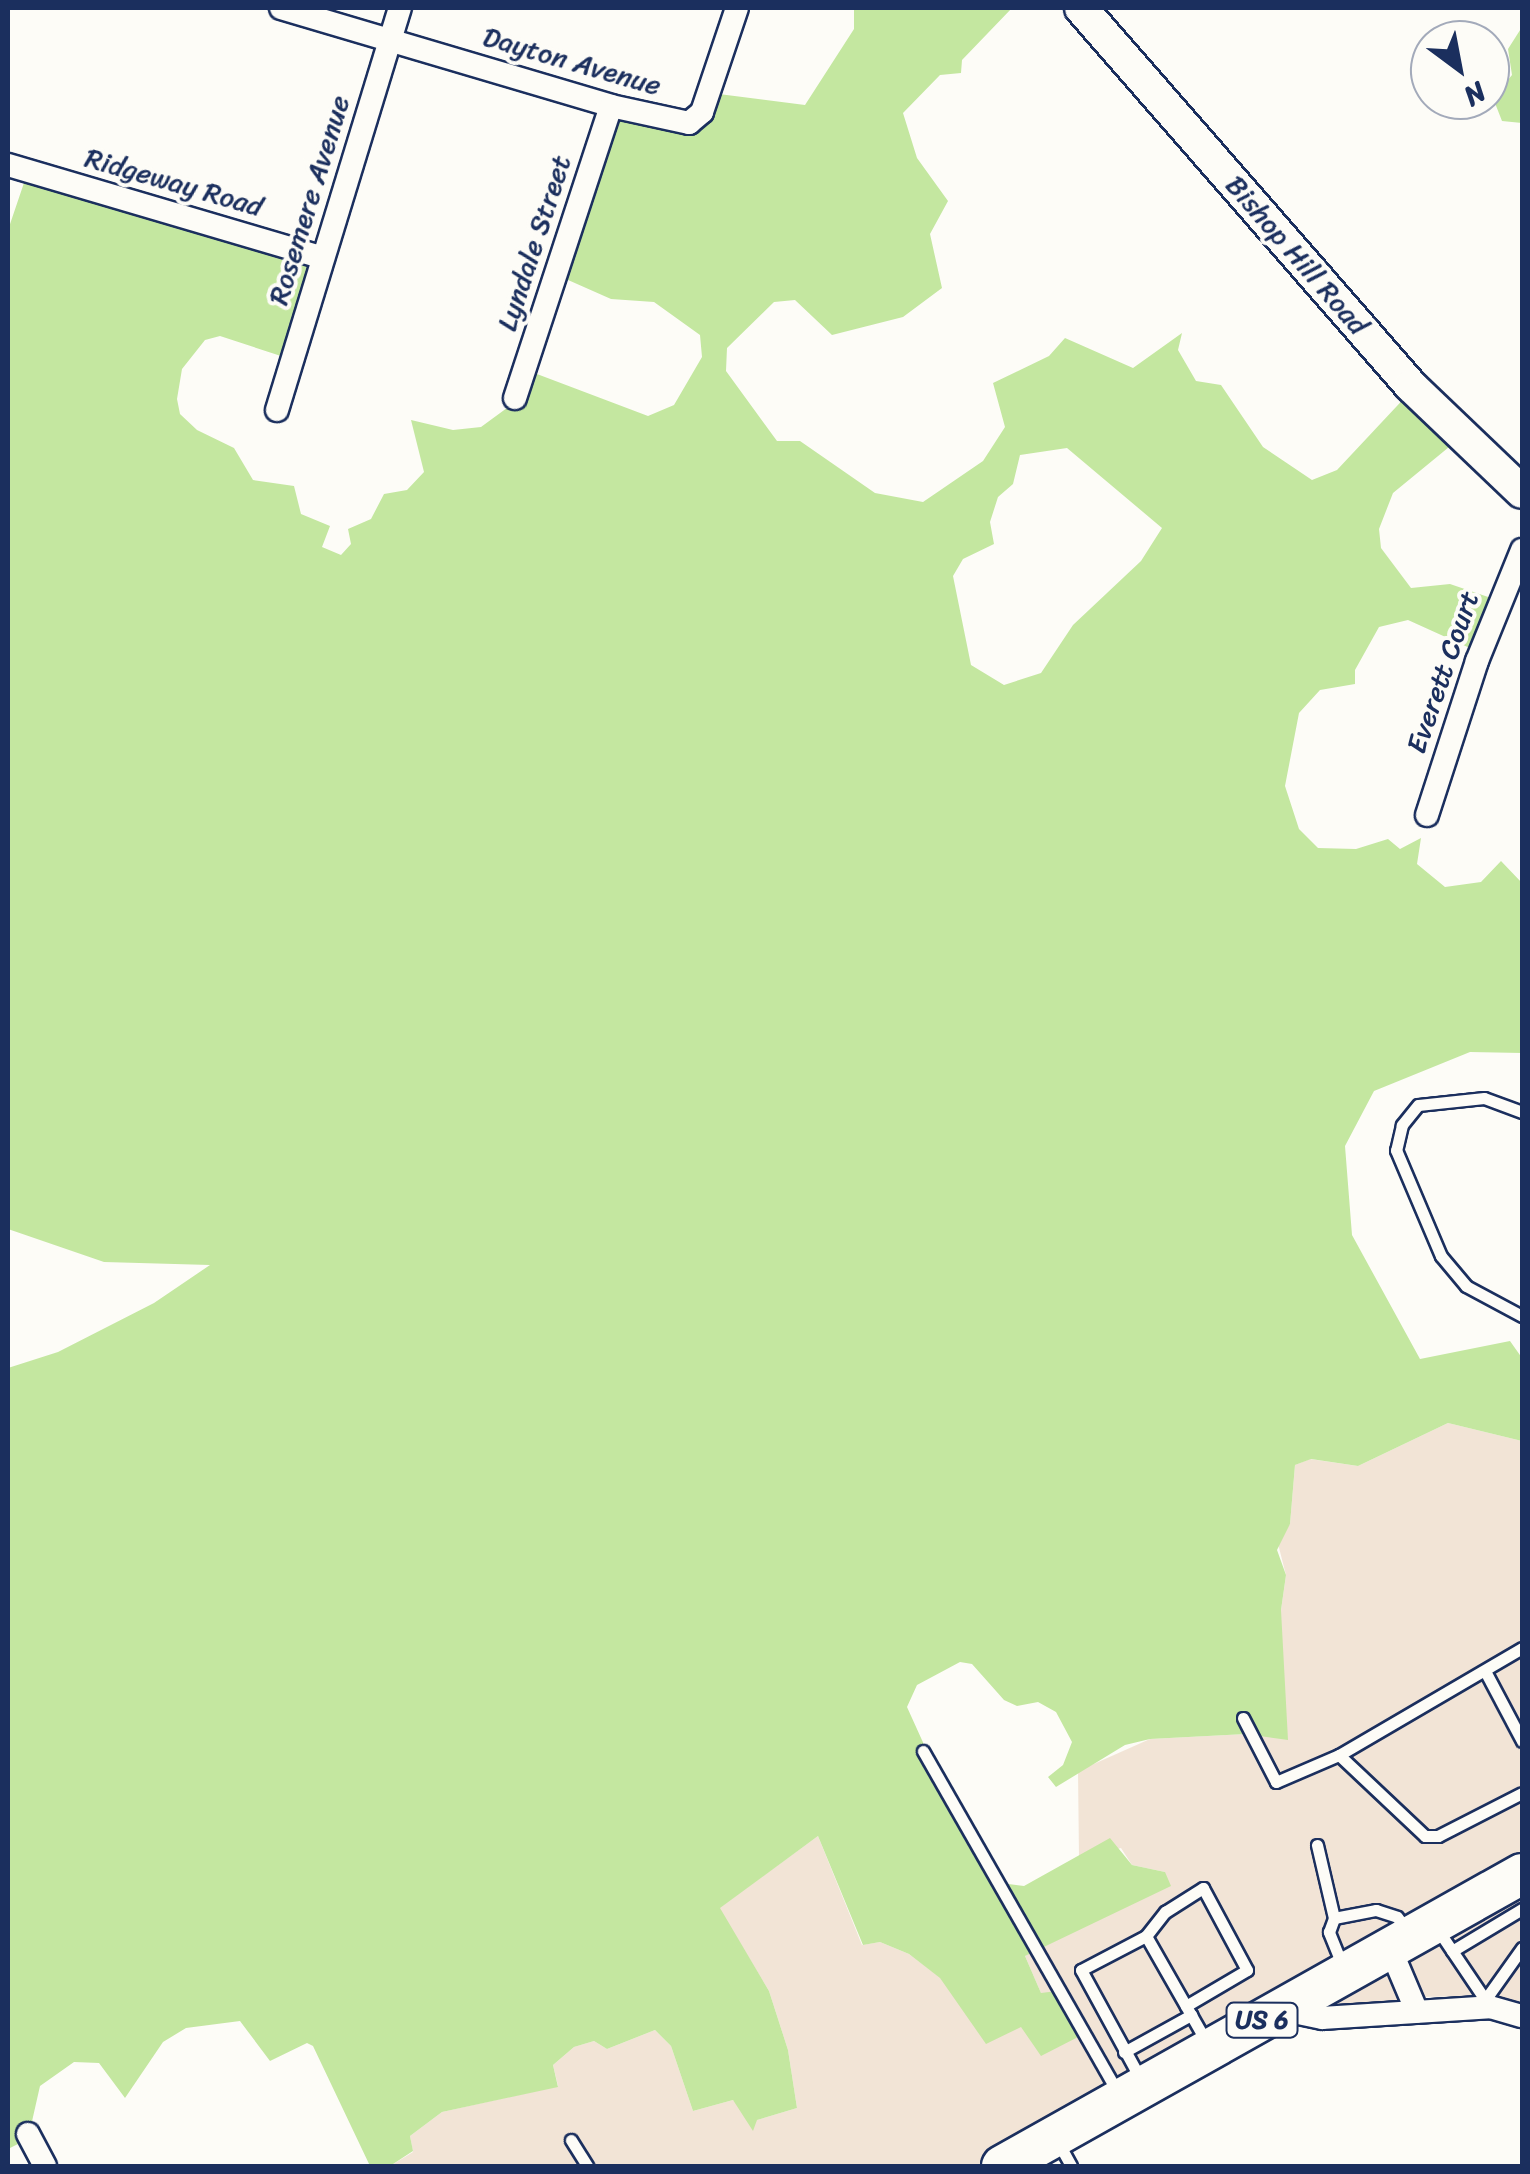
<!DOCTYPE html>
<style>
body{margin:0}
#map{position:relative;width:1530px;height:2174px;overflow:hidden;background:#fdfcf7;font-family:Sriracha,sans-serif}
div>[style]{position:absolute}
.built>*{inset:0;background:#f2e4d6}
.green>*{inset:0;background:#c4e7a0}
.roads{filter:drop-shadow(2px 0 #1b2f5e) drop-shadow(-2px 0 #1b2f5e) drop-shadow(0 2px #1b2f5e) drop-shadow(0 -2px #1b2f5e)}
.lane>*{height:11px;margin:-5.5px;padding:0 5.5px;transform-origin:5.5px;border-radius:5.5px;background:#fdfcf7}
.street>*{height:22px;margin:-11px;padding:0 11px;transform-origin:11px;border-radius:11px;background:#fdfcf7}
.secondary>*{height:32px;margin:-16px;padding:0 16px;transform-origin:16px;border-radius:16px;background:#fdfcf7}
.highway>*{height:40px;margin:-20px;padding:0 20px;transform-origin:20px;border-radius:20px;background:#fdfcf7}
span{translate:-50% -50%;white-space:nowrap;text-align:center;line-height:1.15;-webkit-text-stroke:8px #fdfcf7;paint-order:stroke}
.shield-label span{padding:2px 8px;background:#fdfcf7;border:2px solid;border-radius:8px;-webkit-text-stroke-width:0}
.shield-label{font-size:25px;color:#1b2f5e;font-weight:700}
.street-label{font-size:28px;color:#1b2f5e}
.frame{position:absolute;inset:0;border:10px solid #1b2f5e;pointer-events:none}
.north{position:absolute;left:1410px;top:20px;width:100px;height:100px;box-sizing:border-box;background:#fdfcf7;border:2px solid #a3aaba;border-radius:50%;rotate:148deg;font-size:28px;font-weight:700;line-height:40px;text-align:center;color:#1b2f5e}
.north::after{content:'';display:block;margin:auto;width:35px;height:45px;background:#1b2f5e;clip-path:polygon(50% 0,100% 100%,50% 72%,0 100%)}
</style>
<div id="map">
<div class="built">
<div style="clip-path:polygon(1448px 1423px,1522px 1441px,1522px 2005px,1473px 1996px,1418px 1997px,1274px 2018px,983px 2166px,390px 2166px,413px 2152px,410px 2136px,442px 2112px,558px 2086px,553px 2065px,574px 2047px,594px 2041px,607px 2049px,655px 2030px,671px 2046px,693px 2111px,733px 2100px,757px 2120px,797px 2108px,788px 2050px,769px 1991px,719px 1908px,818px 1836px,862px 1945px,880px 1942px,909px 1954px,941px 1978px,986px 2043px,1041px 1993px,1025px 1956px,1165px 1872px,1132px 1865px,1121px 1848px,1079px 1858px,1078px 1771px,1150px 1739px,1246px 1734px,1281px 1610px,1286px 1575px,1277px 1540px,1290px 1524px,1295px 1465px,1310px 1459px,1358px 1466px)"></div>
</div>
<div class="green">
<div style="clip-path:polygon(evenodd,854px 8px,1012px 8px,962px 60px,961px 73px,940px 75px,903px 113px,917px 158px,948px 201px,930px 234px,942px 288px,903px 317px,832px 335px,795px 300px,774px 302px,727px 348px,726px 371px,777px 441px,800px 441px,875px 493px,923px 502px,983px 461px,1005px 427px,993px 383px,1049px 356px,1065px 338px,1133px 368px,1182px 333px,1178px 350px,1196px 381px,1221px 385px,1263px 447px,1312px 480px,1337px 470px,1411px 391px,1460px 438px,1393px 493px,1379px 529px,1381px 548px,1411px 588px,1450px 584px,1497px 600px,1472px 649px,1408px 620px,1379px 627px,1355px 670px,1355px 684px,1320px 690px,1299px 713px,1285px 786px,1299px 829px,1318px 848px,1356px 849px,1388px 839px,1400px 849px,1421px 838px,1417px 864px,1445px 887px,1481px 882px,1501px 861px,1522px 883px,1522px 1053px,1470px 1052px,1374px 1091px,1345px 1146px,1352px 1235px,1420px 1359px,1510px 1341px,1522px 1358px,1522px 1441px,1448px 1423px,1358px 1466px,1311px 1459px,1295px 1465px,1290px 1524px,1277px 1550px,1286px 1575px,1281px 1610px,1288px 1740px,1246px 1734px,1150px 1739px,1125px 1745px,1056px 1787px,1048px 1777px,1063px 1765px,1072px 1742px,1056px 1712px,1038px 1702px,1017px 1706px,1004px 1700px,972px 1664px,960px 1662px,917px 1685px,907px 1707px,926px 1749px,926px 1768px,947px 1805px,966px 1814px,979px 1832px,979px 1854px,1001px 1883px,1024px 1886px,1110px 1838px,1132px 1865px,1165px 1872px,1171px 1886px,1025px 1956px,1041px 1993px,1057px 1991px,1080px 2036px,1041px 2056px,1021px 2027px,986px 2044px,940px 1978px,909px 1954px,880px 1942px,863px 1945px,818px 1836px,720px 1908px,769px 1991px,788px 2050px,797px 2108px,757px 2120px,753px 2131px,733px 2100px,693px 2111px,671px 2046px,655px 2030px,607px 2049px,594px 2041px,574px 2047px,553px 2065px,558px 2087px,442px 2112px,410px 2136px,413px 2151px,390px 2166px,370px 2166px,313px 2046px,307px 2043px,270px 2061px,240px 2021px,186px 2028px,163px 2042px,125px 2098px,99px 2063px,74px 2062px,40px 2086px,28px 2139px,8px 2149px,8px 1368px,58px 1352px,154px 1303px,210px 1265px,104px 1262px,8px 1229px,8px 230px,27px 174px,315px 257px,284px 357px,220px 336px,205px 340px,182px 369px,177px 399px,180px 414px,197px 430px,234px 448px,253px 480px,294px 486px,301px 514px,330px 526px,322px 547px,341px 555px,351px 544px,348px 529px,371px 519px,384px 494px,407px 490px,424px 472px,411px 420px,453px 430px,481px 427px,515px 402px,529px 371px,648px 416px,674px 405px,702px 357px,700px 335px,654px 302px,611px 299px,559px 276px,611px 110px,686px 125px,711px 93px,805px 105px,854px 29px,854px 8px,1067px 448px,1162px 528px,1141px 561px,1073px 625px,1041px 673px,1004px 685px,971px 665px,953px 576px,963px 559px,994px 544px,990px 522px,998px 497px,1013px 484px,1020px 455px,1067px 448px)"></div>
<div style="clip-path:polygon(1522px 27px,1522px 123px,1502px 121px,1493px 98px,1512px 75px,1508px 49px)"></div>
</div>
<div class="roads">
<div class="lane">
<div style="left:1522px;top:1112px;width:40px;rotate:-159.8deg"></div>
<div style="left:1484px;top:1098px;width:66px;rotate:173.9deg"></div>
<div style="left:1418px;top:1105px;width:26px;rotate:129deg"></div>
<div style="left:1402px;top:1125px;width:26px;rotate:103deg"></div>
<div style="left:1396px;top:1150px;width:115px;rotate:67deg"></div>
<div style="left:1441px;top:1256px;width:39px;rotate:50deg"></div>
<div style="left:1466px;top:1286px;width:64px;rotate:28.2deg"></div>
<div style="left:1485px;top:1671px;width:79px;rotate:62.1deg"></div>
<div style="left:1243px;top:1718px;width:72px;rotate:62.7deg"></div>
<div style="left:1276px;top:1782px;width:69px;rotate:-23.2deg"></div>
<div style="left:1339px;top:1755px;width:118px;rotate:43.3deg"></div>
<div style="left:1425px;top:1836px;width:13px"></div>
<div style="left:1438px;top:1836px;width:94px;rotate:-27.1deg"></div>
<div style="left:923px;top:1751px;width:396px;rotate:60.3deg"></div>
<div style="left:1339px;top:1755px;width:212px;rotate:-30.3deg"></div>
<div style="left:1317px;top:1845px;width:75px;rotate:76.9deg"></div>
<div style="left:1436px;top:1927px;width:97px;rotate:56deg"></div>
<div style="left:1146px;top:1936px;width:121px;rotate:60.3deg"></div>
<div style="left:1452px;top:1951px;width:82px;rotate:-31deg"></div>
<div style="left:1343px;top:1967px;width:38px;rotate:-112deg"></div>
<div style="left:1329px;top:1932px;width:15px;rotate:-70deg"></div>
<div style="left:1334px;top:1918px;width:43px;rotate:-10.8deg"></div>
<div style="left:1376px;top:1910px;width:22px;rotate:18deg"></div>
<div style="left:1397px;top:1917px;width:14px;rotate:51deg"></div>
<div style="left:1485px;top:2000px;width:64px;rotate:-54.6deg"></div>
<div style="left:1124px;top:2052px;width:77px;rotate:-28.9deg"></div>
<div style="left:1140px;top:2078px;width:123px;rotate:-118.6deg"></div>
<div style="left:1081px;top:1970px;width:73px;rotate:-27.6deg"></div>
<div style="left:1146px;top:1936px;width:31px;rotate:-52deg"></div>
<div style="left:1165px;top:1912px;width:45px;rotate:-32.3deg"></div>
<div style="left:1203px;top:1888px;width:93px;rotate:61.8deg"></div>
<div style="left:1247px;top:1970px;width:71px;rotate:149.5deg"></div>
<div style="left:571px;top:2140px;width:31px;rotate:58deg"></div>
<div style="left:1059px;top:2144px;width:25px;rotate:61deg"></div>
</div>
<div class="street">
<div style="left:281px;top:8px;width:344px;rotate:16.5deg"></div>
<div style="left:611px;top:106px;width:80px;rotate:12.3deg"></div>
<div style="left:689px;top:123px;width:17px;rotate:-40deg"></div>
<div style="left:702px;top:112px;width:110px;rotate:-71.4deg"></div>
<div style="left:8px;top:165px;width:328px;rotate:16.4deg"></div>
<div style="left:515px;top:398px;width:307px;rotate:-71.8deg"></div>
<div style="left:277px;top:410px;width:420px;rotate:-73deg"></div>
<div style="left:1427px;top:815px;width:162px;rotate:-72deg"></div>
<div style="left:1477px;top:661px;width:120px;rotate:-67.9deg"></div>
<div style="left:1390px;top:1948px;width:69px;rotate:67.1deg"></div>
<div style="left:1284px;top:2010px;width:39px;rotate:12deg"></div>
<div style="left:1322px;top:2018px;width:168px;rotate:-3.7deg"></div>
<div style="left:1490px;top:2007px;width:33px;rotate:16deg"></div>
<div style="left:28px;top:2134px;width:36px;rotate:62deg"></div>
</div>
<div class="secondary">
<div style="left:1081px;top:8px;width:502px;rotate:48.88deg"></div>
<div style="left:1411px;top:386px;width:153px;rotate:43.7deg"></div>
</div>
<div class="highway">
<div style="left:1002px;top:2166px;width:596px;rotate:-29.32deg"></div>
</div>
</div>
<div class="shield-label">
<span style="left:1262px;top:2020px">US 6</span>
</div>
<div class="street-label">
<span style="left:572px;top:61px;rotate:16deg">Dayton Avenue</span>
<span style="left:174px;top:182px;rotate:16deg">Ridgeway Road</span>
<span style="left:309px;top:200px;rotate:-73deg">Rosemere Avenue</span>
<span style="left:534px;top:243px;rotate:-72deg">Lyndale Street</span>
<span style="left:1297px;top:255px;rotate:49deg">Bishop Hill Road</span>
<span style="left:1443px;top:672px;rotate:-71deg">Everett Court</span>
</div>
<div class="frame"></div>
<div class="north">N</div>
</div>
